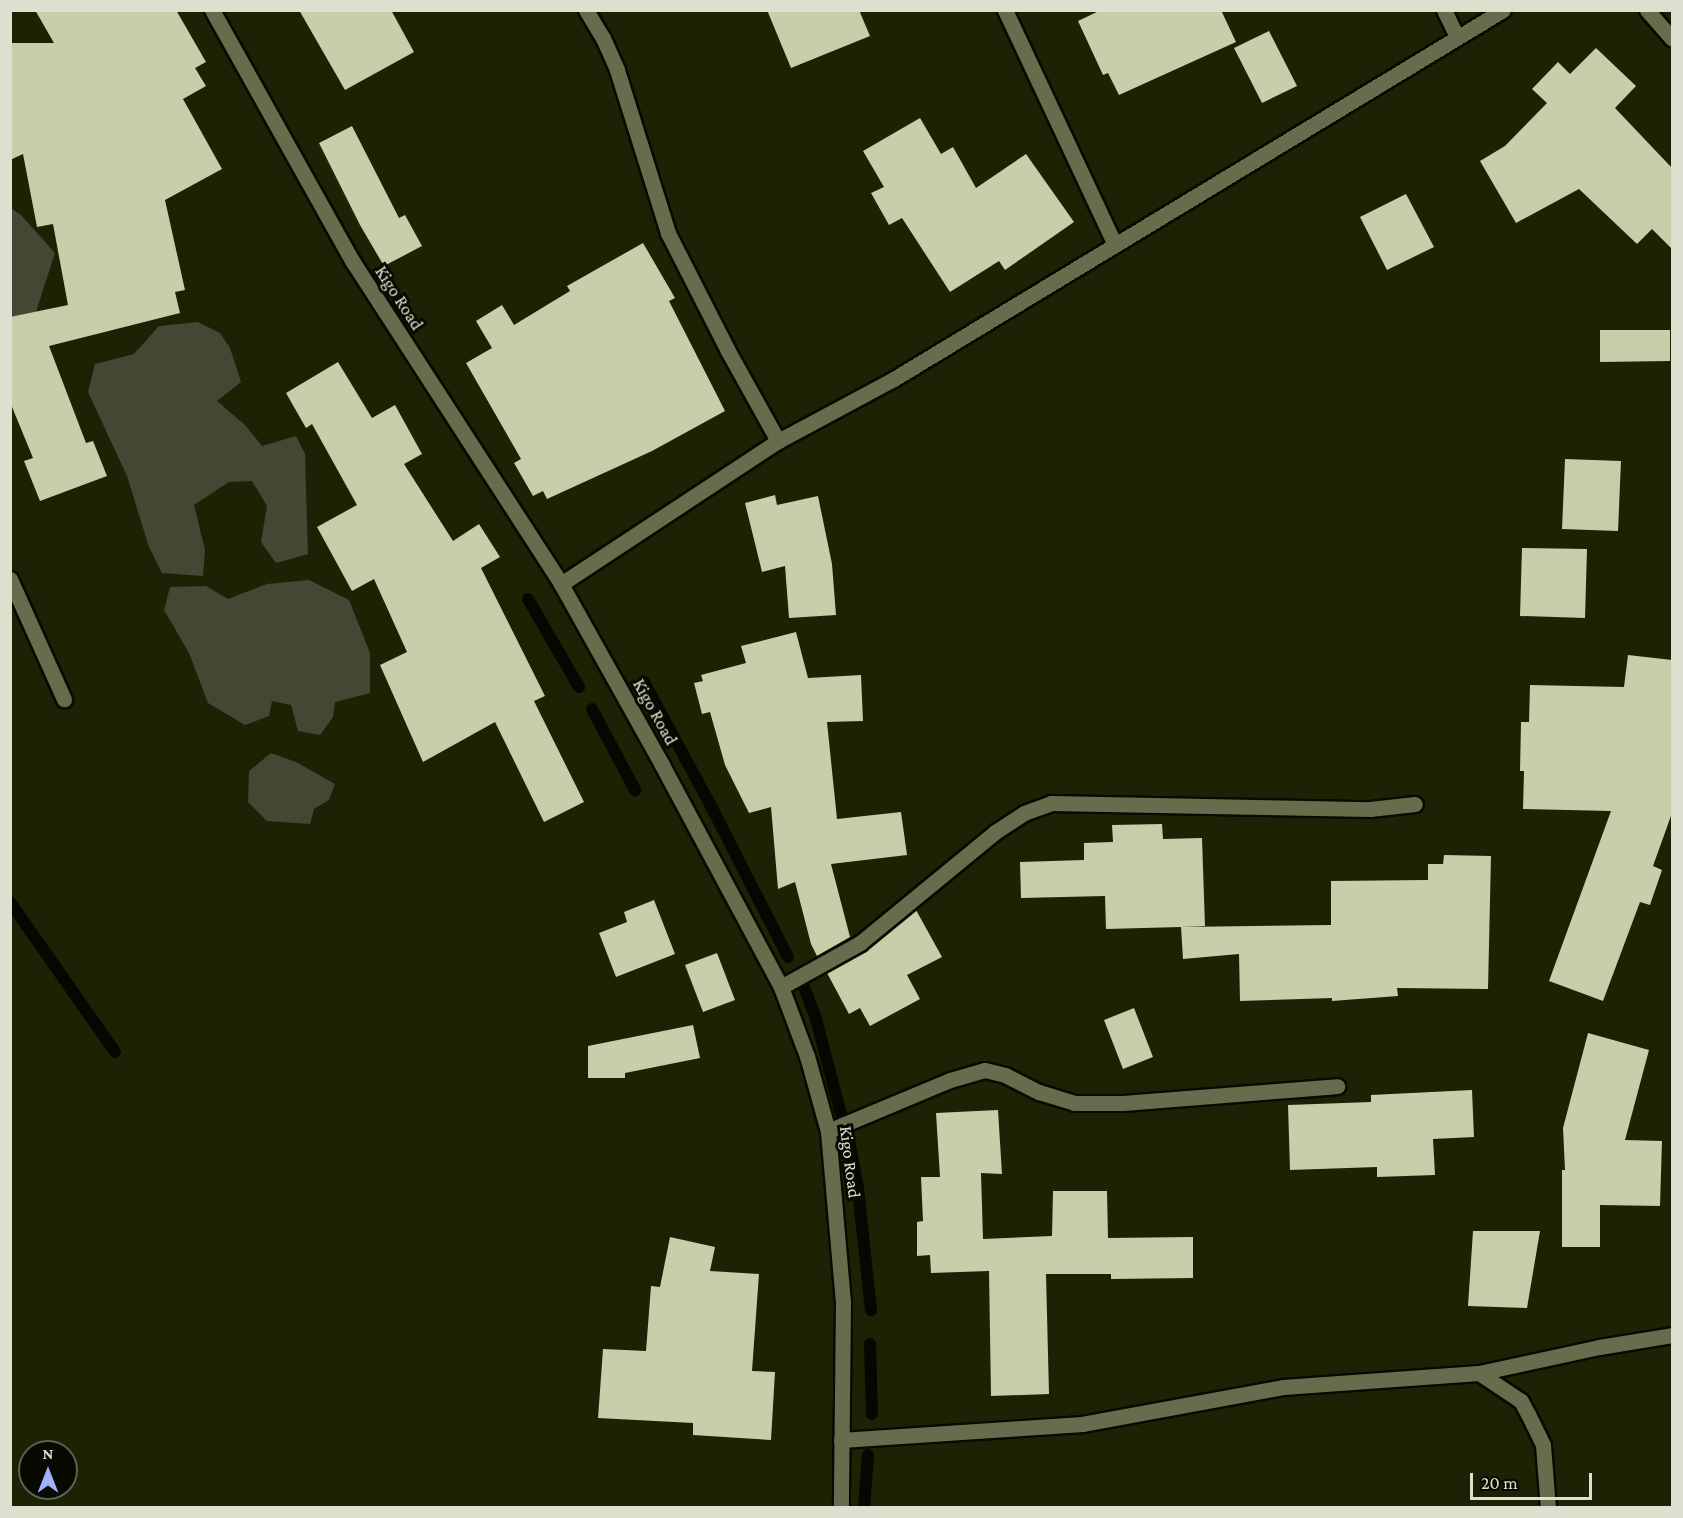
<!DOCTYPE html>
<style>
body{margin:0}
#map{position:relative;width:1683px;height:1518px;overflow:hidden;background:#1c2204;font-family:"Crimson Pro",serif}
div>[style]{position:absolute}
.green>*{inset:0;background:#434734}
.stream>*{height:12px;margin:-6px;padding:0 6px;transform-origin:6px;border-radius:6px;background:#050700}
.building>*{inset:0;background:#c6ceaa}
.roads{filter:drop-shadow(2px 0 #070b00) drop-shadow(-2px 0 #070b00) drop-shadow(0 2px #070b00) drop-shadow(0 -2px #070b00)}
.minor>*{height:15px;margin:-7.5px;padding:0 7.5px;transform-origin:7.5px;border-radius:7.5px;background:#666d4d}
.tertiary>*{height:15px;margin:-7.5px;padding:0 7.5px;transform-origin:7.5px;border-radius:7.5px;background:#666d4d}
span{translate:-50% -50%;white-space:nowrap;text-align:center;line-height:1.15;-webkit-text-stroke:6px #080a02;paint-order:stroke}
.street-label{font-size:18px;color:#dce0ce}
.frame{position:absolute;inset:0;border:12px solid #dce0ce;pointer-events:none}
.north{position:absolute;left:18px;top:1440px;width:60px;height:60px;box-sizing:border-box;background:#080a02;border:2px solid #5d6054;border-radius:50%;rotate:0deg;font-size:16px;font-weight:700;line-height:24px;text-align:center;color:#dce0ce}
.north::after{content:'';display:block;margin:auto;width:21px;height:27px;background:#a2b2fd;clip-path:polygon(50% 0,100% 100%,50% 72%,0 100%)}
.scale{position:absolute;left:1470px;top:1473px;width:122px;height:27px;box-sizing:border-box;border:3px solid #dce0ce;border-top:0;padding-left:8px;font-size:18px;line-height:21px;white-space:nowrap;color:#dce0ce;-webkit-text-stroke:4px #080a02;paint-order:stroke}
</style>
<div id="map">
<div class="green">
<div style="clip-path:polygon(11px 208px,21px 215px,55px 253px,33px 321px,11px 337px)"></div>
<div style="clip-path:polygon(198px 322px,220px 333px,230px 348px,241px 382px,217px 401px,245px 425px,262px 446px,296px 436px,305px 454px,308px 554px,276px 563px,261px 542px,267px 506px,252px 481px,229px 482px,194px 505px,205px 550px,203px 576px,162px 573px,149px 547px,127px 476px,88px 392px,95px 364px,134px 354px,159px 326px)"></div>
<div style="clip-path:polygon(309px 580px,349px 600px,370px 653px,370px 693px,335px 702px,333px 717px,320px 735px,298px 731px,291px 705px,272px 701px,269px 716px,245px 725px,208px 703px,189px 653px,164px 610px,170px 587px,206px 586px,228px 599px,267px 584px)"></div>
<div style="clip-path:polygon(271px 753px,296px 762px,335px 784px,329px 800px,314px 809px,310px 824px,267px 821px,248px 802px,249px 771px)"></div>
</div>
<div class="stream">
<div style="left:528px;top:599px;width:102px;rotate:59.9deg"></div>
<div style="left:644px;top:682px;width:143px;rotate:61.6deg"></div>
<div style="left:712px;top:808px;width:167px;rotate:63deg"></div>
<div style="left:592px;top:709px;width:92px;rotate:62deg"></div>
<div style="left:10px;top:902px;width:183px;rotate:55deg"></div>
<div style="left:804px;top:987px;width:34px;rotate:69deg"></div>
<div style="left:816px;top:1019px;width:98px;rotate:75.3deg"></div>
<div style="left:849px;top:1140px;width:50px;rotate:79.6deg"></div>
<div style="left:858px;top:1189px;width:122px;rotate:83.9deg"></div>
<div style="left:870px;top:1344px;width:70px;rotate:88.4deg"></div>
<div style="left:864px;top:1508px;width:53px;rotate:-85.7deg"></div>
</div>
<div class="building">
<div style="clip-path:polygon(35px 10px,176px 10px,206px 62px,195px 68px,206px 86px,183px 99px,222px 169px,165px 200px,185px 290px,175px 292px,180px 313px,49px 346px,86px 443px,93px 441px,107px 476px,40px 501px,24px 461px,33px 458px,10px 402px,10px 317px,68px 305px,53px 224px,37px 227px,23px 154px,10px 160px,10px 43px,54px 43px)"></div>
<div style="clip-path:polygon(299px 10px,391px 10px,414px 52px,345px 90px)"></div>
<div style="clip-path:polygon(767px 10px,859px 10px,870px 36px,791px 68px)"></div>
<div style="clip-path:polygon(1101px 10px,1221px 10px,1236px 42px,1119px 95px,1108px 73px,1103px 75px,1078px 21px)"></div>
<div style="clip-path:polygon(1269px 31px,1297px 86px,1262px 103px,1234px 48px)"></div>
<div style="clip-path:polygon(1596px 48px,1636px 86px,1615px 108px,1672px 168px,1672px 249px,1652px 229px,1637px 244px,1579px 189px,1516px 223px,1480px 161px,1505px 146px,1547px 103px,1532px 89px,1558px 62px,1570px 74px)"></div>
<div style="clip-path:polygon(920px 118px,941px 154px,953px 147px,976px 188px,1026px 154px,1074px 222px,1005px 270px,999px 261px,950px 292px,902px 218px,889px 225px,871px 193px,884px 187px,863px 151px)"></div>
<div style="clip-path:polygon(352px 126px,399px 218px,405px 215px,422px 246px,384px 266px,360px 225px,319px 143px)"></div>
<div style="clip-path:polygon(1406px 194px,1434px 247px,1387px 270px,1360px 217px)"></div>
<div style="clip-path:polygon(643px 243px,675px 298px,669px 301px,725px 411px,652px 451px,547px 499px,543px 491px,533px 496px,514px 463px,521px 459px,466px 363px,492px 348px,476px 321px,502px 305px,514px 325px,570px 291px,567px 286px)"></div>
<div style="clip-path:polygon(1600px 330px,1670px 330px,1670px 361px,1600px 362px)"></div>
<div style="clip-path:polygon(338px 362px,372px 418px,395px 405px,422px 454px,404px 464px,453px 541px,479px 524px,500px 557px,481px 568px,545px 696px,534px 701px,584px 802px,544px 822px,495px 722px,423px 762px,380px 665px,407px 652px,374px 579px,352px 591px,317px 527px,357px 505px,312px 424px,306px 428px,286px 393px)"></div>
<div style="clip-path:polygon(1565px 459px,1621px 461px,1618px 531px,1562px 529px)"></div>
<div style="clip-path:polygon(775px 495px,777px 505px,818px 496px,832px 564px,836px 615px,789px 618px,785px 566px,762px 572px,745px 503px)"></div>
<div style="clip-path:polygon(1522px 548px,1587px 549px,1585px 618px,1520px 616px)"></div>
<div style="clip-path:polygon(796px 632px,808px 678px,861px 675px,863px 721px,827px 722px,837px 819px,901px 812px,907px 855px,831px 864px,850px 937px,817px 956px,811px 944px,795px 882px,778px 889px,771px 807px,749px 813px,725px 765px,710px 712px,702px 714px,694px 683px,703px 681px,701px 675px,746px 663px,741px 646px)"></div>
<div style="clip-path:polygon(1628px 655px,1672px 660px,1672px 813px,1653px 866px,1662px 870px,1650px 905px,1640px 902px,1603px 1001px,1549px 981px,1611px 811px,1523px 809px,1524px 771px,1520px 771px,1521px 722px,1529px 722px,1530px 685px,1624px 687px)"></div>
<div style="clip-path:polygon(1162px 824px,1163px 839px,1202px 838px,1205px 926px,1181px 927px,1331px 925px,1331px 881px,1428px 880px,1428px 864px,1443px 864px,1444px 855px,1491px 856px,1488px 989px,1397px 988px,1398px 996px,1332px 1001px,1332px 998px,1240px 1001px,1239px 954px,1183px 959px,1181px 927px,1106px 929px,1105px 896px,1021px 898px,1020px 862px,1084px 860px,1084px 843px,1113px 842px,1112px 825px)"></div>
<div style="clip-path:polygon(654px 900px,675px 954px,616px 977px,599px 933px,627px 922px,624px 912px)"></div>
<div style="clip-path:polygon(916px 910px,942px 957px,907px 975px,920px 999px,870px 1026px,860px 1008px,849px 1014px,827px 973px,866px 951px)"></div>
<div style="clip-path:polygon(717px 953px,735px 1000px,703px 1012px,685px 965px)"></div>
<div style="clip-path:polygon(1134px 1008px,1153px 1057px,1123px 1069px,1104px 1020px)"></div>
<div style="clip-path:polygon(693px 1025px,700px 1058px,625px 1073px,625px 1078px,588px 1078px,588px 1046px)"></div>
<div style="clip-path:polygon(1588px 1033px,1649px 1050px,1625px 1140px,1662px 1141px,1660px 1206px,1600px 1205px,1600px 1247px,1562px 1247px,1562px 1170px,1565px 1170px,1563px 1128px)"></div>
<div style="clip-path:polygon(1472px 1090px,1474px 1137px,1433px 1139px,1435px 1175px,1377px 1177px,1377px 1167px,1290px 1170px,1288px 1105px,1371px 1102px,1371px 1095px)"></div>
<div style="clip-path:polygon(998px 1110px,1002px 1174px,981px 1173px,983px 1239px,1052px 1236px,1053px 1191px,1107px 1191px,1108px 1238px,1193px 1237px,1193px 1278px,1111px 1279px,1111px 1274px,1046px 1274px,1049px 1394px,991px 1396px,989px 1271px,931px 1273px,930px 1255px,917px 1256px,917px 1222px,923px 1221px,921px 1177px,940px 1177px,936px 1113px)"></div>
<div style="clip-path:polygon(1473px 1231px,1540px 1231px,1527px 1308px,1468px 1306px)"></div>
<div style="clip-path:polygon(670px 1237px,715px 1247px,710px 1271px,759px 1274px,752px 1371px,775px 1372px,771px 1440px,693px 1435px,693px 1423px,598px 1418px,603px 1349px,646px 1351px,651px 1286px,660px 1287px)"></div>
</div>
<div class="roads">
<div class="minor">
<div style="left:586px;top:10px;width:33px;rotate:59deg"></div>
<div style="left:603px;top:38px;width:35px;rotate:66deg"></div>
<div style="left:617px;top:70px;width:171px;rotate:72.6deg"></div>
<div style="left:668px;top:233px;width:132px;rotate:63deg"></div>
<div style="left:728px;top:351px;width:103px;rotate:60.9deg"></div>
<div style="left:1005px;top:10px;width:259px;rotate:64.9deg"></div>
<div style="left:1444px;top:10px;width:30px;rotate:64deg"></div>
<div style="left:1647px;top:10px;width:38px;rotate:49deg"></div>
<div style="left:10px;top:579px;width:132px;rotate:65.8deg"></div>
<div style="left:561px;top:584px;width:260px;rotate:-33.4deg"></div>
<div style="left:778px;top:441px;width:129px;rotate:-28.2deg"></div>
<div style="left:892px;top:380px;width:714px;rotate:-31.2deg"></div>
<div style="left:781px;top:987px;width:90px;rotate:-29.1deg"></div>
<div style="left:860px;top:943px;width:175px;rotate:-39.4deg"></div>
<div style="left:995px;top:832px;width:35px;rotate:-33deg"></div>
<div style="left:1024px;top:813px;width:29px;rotate:-20deg"></div>
<div style="left:1051px;top:803px;width:319px;rotate:1.1deg"></div>
<div style="left:1370px;top:809px;width:45px;rotate:-6.3deg"></div>
<div style="left:828px;top:1131px;width:132px;rotate:-22.7deg"></div>
<div style="left:950px;top:1080px;width:36px;rotate:-16deg"></div>
<div style="left:985px;top:1070px;width:21px;rotate:14deg"></div>
<div style="left:1005px;top:1075px;width:38px;rotate:27deg"></div>
<div style="left:1039px;top:1092px;width:37px;rotate:17deg"></div>
<div style="left:1074px;top:1103px;width:49px"></div>
<div style="left:1123px;top:1103px;width:215px;rotate:-4.5deg"></div>
<div style="left:1479px;top:1373px;width:50px;rotate:33.7deg"></div>
<div style="left:1521px;top:1401px;width:15px;rotate:62deg"></div>
<div style="left:1528px;top:1414px;width:34px;rotate:64deg"></div>
<div style="left:1543px;top:1445px;width:63px;rotate:85.5deg"></div>
<div style="left:841px;top:1440px;width:242px;rotate:-3.8deg"></div>
<div style="left:1082px;top:1424px;width:204px;rotate:-10.4deg"></div>
<div style="left:1283px;top:1387px;width:196px;rotate:-4.1deg"></div>
<div style="left:1479px;top:1373px;width:123px;rotate:-12.2deg"></div>
<div style="left:1599px;top:1347px;width:74px;rotate:-9.3deg"></div>
</div>
<div class="tertiary">
<div style="left:212px;top:10px;width:289px;rotate:60.8deg"></div>
<div style="left:353px;top:262px;width:383px;rotate:57.1deg"></div>
<div style="left:561px;top:584px;width:207px;rotate:60.8deg"></div>
<div style="left:662px;top:765px;width:252px;rotate:61.8deg"></div>
<div style="left:781px;top:987px;width:74px;rotate:69.4deg"></div>
<div style="left:807px;top:1056px;width:78px;rotate:74.4deg"></div>
<div style="left:828px;top:1131px;width:171px;rotate:85deg"></div>
<div style="left:843px;top:1301px;width:207px;rotate:90.6deg"></div>
</div>
</div>
<div class="street-label">
<span style="left:399px;top:298px;rotate:57deg">Kigo Road</span>
<span style="left:655px;top:712px;rotate:61deg">Kigo Road</span>
<span style="left:850px;top:1162px;rotate:83deg">Kigo Road</span>
</div>
<div class="frame"></div>
<div class="north">N</div>
<div class="scale">20 m</div>
</div>
